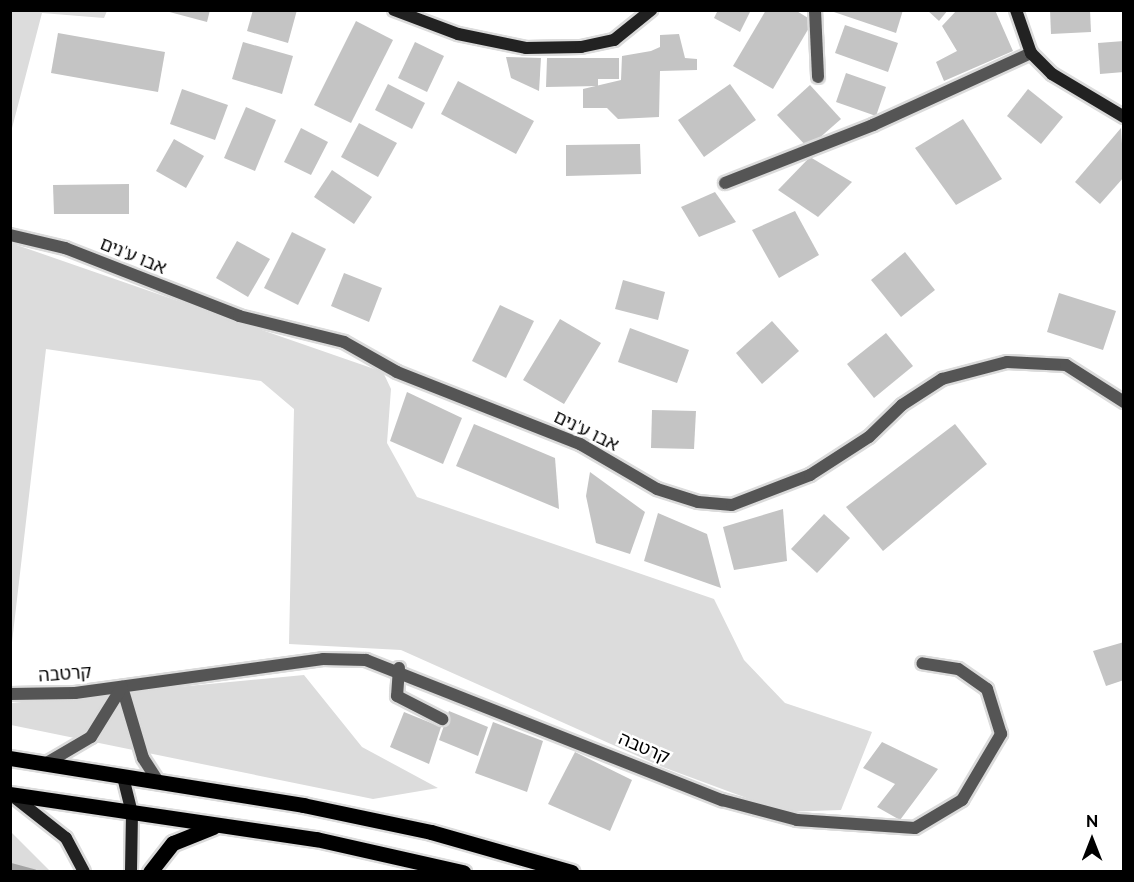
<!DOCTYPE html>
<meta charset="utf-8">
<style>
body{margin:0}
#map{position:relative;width:1134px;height:882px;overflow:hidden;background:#fff;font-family:Raleway,"Noto Sans Hebrew",sans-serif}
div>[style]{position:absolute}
.green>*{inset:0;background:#dcdcdc}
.stream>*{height:7px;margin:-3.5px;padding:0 3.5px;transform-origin:3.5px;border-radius:3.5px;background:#a3a3a3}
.building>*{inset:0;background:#c4c4c4}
.roads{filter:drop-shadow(2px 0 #dbdbdb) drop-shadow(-2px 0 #dbdbdb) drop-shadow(0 2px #dbdbdb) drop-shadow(0 -2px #dbdbdb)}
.lane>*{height:12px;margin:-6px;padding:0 6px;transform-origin:6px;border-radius:6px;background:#555}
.street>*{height:12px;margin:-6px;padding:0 6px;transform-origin:6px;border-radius:6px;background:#555}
.secondary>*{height:12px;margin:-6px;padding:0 6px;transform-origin:6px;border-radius:6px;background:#222}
.primary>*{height:15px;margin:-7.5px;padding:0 7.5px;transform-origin:7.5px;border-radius:7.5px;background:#000}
span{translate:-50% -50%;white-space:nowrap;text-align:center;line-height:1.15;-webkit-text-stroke:5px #fff;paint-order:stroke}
.street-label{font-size:18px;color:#000}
.frame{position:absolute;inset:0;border:12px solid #000;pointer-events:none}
.north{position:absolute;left:1062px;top:810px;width:60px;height:60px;-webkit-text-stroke:4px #fff;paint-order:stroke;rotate:0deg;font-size:16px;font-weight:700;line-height:24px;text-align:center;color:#000}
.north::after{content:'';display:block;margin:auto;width:21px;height:27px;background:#000;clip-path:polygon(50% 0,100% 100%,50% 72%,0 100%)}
</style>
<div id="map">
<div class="green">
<div style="clip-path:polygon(11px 10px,107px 11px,104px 18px,42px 13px,11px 132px)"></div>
<div style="clip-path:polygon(11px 243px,383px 372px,391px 389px,387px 443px,417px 497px,714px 599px,744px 660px,785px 703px,872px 732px,841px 810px,784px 812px,660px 766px,401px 650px,289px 644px,294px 409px,261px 381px,46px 349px,11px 651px)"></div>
<div style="clip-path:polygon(304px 675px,362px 747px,438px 788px,373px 799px,11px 725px,11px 703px)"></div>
<div style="clip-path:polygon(10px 831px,49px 870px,49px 871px,11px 871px)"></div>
</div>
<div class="stream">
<div style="left:10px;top:866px;width:24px;rotate:15deg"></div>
</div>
<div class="building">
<div style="clip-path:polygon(162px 10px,210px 10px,207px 22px)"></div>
<div style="clip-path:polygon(253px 10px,297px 10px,288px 43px,247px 31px)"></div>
<div style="clip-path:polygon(718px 10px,751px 10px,740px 32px,714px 18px)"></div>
<div style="clip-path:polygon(766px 10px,795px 10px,813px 21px,773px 89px,733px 66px)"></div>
<div style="clip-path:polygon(828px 10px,903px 10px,896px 33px)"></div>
<div style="clip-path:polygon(927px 10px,948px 10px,939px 21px)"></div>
<div style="clip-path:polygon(957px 10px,995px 10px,1013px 51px,944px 81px,936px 62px,957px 51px,942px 26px)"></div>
<div style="clip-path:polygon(1050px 10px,1090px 10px,1091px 32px,1051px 34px)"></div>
<div style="clip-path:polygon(356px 21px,393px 40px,351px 123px,314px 105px)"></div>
<div style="clip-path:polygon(845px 25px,898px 43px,888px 72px,835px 53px)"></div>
<div style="clip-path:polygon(58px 33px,165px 52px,158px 92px,51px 73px)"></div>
<div style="clip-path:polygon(679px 34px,685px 58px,697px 59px,697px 70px,660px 71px,659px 117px,618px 119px,607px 108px,583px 108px,583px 89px,621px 80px,622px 56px,651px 51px,660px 47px,660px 35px)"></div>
<div style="clip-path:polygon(1124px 41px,1124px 72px,1100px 74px,1098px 43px)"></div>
<div style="clip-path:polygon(243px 42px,293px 56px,282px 94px,232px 79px)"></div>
<div style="clip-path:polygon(415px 42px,444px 56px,427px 92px,398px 78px)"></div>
<div style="clip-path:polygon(506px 57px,541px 58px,539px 91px,511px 78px)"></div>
<div style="clip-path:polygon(547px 58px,619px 58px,619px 79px,598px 79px,598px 86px,546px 87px)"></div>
<div style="clip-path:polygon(846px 73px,886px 87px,876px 116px,836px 102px)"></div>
<div style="clip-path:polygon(458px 81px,534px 121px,516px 154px,441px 114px)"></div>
<div style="clip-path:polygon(388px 84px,425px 103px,412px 129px,375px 110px)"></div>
<div style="clip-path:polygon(730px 84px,756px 120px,704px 157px,678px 120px)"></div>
<div style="clip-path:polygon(810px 85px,841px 119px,808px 148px,777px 115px)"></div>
<div style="clip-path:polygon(182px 89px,228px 105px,215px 140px,170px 124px)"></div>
<div style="clip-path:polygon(1028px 89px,1063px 117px,1041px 144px,1007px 116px)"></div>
<div style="clip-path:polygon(246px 107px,276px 120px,255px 171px,224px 158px)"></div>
<div style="clip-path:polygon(963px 119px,1002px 179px,956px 205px,915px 148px)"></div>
<div style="clip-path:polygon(359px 123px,397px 143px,378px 177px,341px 157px)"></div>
<div style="clip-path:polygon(301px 128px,328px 142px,311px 175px,284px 162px)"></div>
<div style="clip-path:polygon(1121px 128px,1124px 177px,1100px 204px,1075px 182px)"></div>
<div style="clip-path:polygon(174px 139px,204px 156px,186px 188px,156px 171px)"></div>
<div style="clip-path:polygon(640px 144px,641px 174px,566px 176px,566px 145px)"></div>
<div style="clip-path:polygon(810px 157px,852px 182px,818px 217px,778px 190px)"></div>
<div style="clip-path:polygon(332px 170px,372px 197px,354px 224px,314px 197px)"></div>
<div style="clip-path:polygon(129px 184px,129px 214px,54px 214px,53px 185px)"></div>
<div style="clip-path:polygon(715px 192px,736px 222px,699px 237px,681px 207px)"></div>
<div style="clip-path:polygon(795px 211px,819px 255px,779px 278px,752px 230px)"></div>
<div style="clip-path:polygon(292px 232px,326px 249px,298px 305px,264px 288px)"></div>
<div style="clip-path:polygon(237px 241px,270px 259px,248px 297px,216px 278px)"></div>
<div style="clip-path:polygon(905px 252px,935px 290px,901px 317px,871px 280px)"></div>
<div style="clip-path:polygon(344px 273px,382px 288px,369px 322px,331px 306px)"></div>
<div style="clip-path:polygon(623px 280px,665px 292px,658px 320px,615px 309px)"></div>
<div style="clip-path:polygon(1059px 293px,1116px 311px,1103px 350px,1047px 332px)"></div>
<div style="clip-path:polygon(500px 305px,534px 321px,506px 378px,472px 361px)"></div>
<div style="clip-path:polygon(560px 319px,601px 343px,564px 404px,523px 380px)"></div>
<div style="clip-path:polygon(772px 321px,799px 351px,762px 384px,736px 353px)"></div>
<div style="clip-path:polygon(630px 328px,689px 350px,677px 383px,618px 362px)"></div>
<div style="clip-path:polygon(886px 333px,913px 366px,874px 398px,847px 364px)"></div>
<div style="clip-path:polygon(407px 392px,462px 418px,443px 464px,390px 441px)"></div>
<div style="clip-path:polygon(652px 410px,696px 411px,694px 449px,651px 448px)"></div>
<div style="clip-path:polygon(474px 424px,555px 458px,559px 509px,456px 466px)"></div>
<div style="clip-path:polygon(955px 424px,987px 464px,883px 551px,846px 507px)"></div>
<div style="clip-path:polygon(590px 472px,645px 512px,630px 554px,596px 543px,586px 496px)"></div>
<div style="clip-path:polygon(783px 509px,787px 561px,734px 570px,723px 527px)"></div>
<div style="clip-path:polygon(658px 513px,707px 534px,721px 588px,644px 561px)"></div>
<div style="clip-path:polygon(824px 514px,850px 538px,817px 573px,791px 549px)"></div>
<div style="clip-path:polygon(1124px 642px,1124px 680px,1106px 686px,1093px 651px)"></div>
<div style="clip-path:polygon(449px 711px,488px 727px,478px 756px,439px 740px)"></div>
<div style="clip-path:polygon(404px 712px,441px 727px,429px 764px,390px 747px)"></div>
<div style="clip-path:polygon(493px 722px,543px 741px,527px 792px,475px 773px)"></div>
<div style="clip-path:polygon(882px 742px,938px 769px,900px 820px,877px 807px,895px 784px,863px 768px)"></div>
<div style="clip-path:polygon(575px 752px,632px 780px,610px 831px,548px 804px)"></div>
</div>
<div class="roads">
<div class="lane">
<div style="left:815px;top:10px;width:67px;rotate:87.4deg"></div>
<div style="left:725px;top:183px;width:159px;rotate:-21.4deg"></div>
<div style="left:873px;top:125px;width:174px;rotate:-24.5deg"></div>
<div style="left:399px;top:668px;width:28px;rotate:94deg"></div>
<div style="left:397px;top:696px;width:51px;rotate:27.1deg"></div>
</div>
<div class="street">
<div style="left:10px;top:235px;width:57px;rotate:13.3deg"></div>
<div style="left:65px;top:248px;width:187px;rotate:21.3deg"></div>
<div style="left:239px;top:316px;width:108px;rotate:13.9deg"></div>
<div style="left:344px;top:342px;width:61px;rotate:29.5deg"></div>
<div style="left:397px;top:372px;width:197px;rotate:21.5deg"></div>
<div style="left:580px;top:444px;width:89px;rotate:30.3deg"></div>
<div style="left:657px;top:489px;width:43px;rotate:17.6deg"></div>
<div style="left:698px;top:502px;width:34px;rotate:5deg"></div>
<div style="left:732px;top:505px;width:84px;rotate:-21deg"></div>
<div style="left:810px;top:475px;width:70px;rotate:-32.8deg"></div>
<div style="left:869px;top:437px;width:46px;rotate:-44.1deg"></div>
<div style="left:902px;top:405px;width:48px;rotate:-33deg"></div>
<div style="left:942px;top:379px;width:67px;rotate:-14.7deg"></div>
<div style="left:1007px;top:362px;width:59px;rotate:2.9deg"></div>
<div style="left:1066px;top:365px;width:69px;rotate:32.5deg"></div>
<div style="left:122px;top:687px;width:74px;rotate:73.5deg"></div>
<div style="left:143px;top:758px;width:30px;rotate:57deg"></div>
<div style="left:10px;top:694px;width:65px;rotate:-0.9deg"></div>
<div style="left:75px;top:693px;width:250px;rotate:-7.8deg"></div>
<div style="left:323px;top:659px;width:43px;rotate:1.3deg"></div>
<div style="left:366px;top:660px;width:383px;rotate:21.5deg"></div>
<div style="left:722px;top:800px;width:78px;rotate:14.9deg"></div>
<div style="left:797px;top:820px;width:118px;rotate:3.9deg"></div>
<div style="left:915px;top:828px;width:55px;rotate:-30.8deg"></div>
<div style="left:962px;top:800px;width:77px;rotate:-59.4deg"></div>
<div style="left:1001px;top:734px;width:47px;rotate:-107.3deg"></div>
<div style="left:987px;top:689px;width:35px;rotate:-145deg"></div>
<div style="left:958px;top:669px;width:36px;rotate:-171deg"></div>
<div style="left:45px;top:764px;width:53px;rotate:-30.4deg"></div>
<div style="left:91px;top:737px;width:59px;rotate:-58.2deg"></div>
</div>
<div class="secondary">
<div style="left:394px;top:10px;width:68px;rotate:20.6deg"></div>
<div style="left:458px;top:34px;width:69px;rotate:11.6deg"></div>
<div style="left:526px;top:48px;width:55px;rotate:-1deg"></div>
<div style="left:581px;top:47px;width:34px;rotate:-12deg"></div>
<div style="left:614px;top:40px;width:48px;rotate:-39deg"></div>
<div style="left:1016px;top:10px;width:46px;rotate:70.8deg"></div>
<div style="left:1031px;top:53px;width:30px;rotate:45deg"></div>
<div style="left:1052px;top:74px;width:84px;rotate:30.8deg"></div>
<div style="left:123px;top:777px;width:37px;rotate:76deg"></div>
<div style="left:132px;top:813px;width:59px;rotate:91deg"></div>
<div style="left:14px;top:797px;width:66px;rotate:38.3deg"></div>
<div style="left:66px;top:838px;width:38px;rotate:62deg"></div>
</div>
<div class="primary">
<div style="left:10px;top:758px;width:297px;rotate:9.1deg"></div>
<div style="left:303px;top:805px;width:131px;rotate:11.9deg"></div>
<div style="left:431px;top:832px;width:146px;rotate:15.9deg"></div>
<div style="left:10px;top:794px;width:309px;rotate:8.4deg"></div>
<div style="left:316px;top:839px;width:151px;rotate:12.7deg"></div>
<div style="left:150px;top:872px;width:37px;rotate:-52deg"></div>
<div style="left:173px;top:843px;width:43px;rotate:-21.8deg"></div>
</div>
</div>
<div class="street-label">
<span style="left:133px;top:256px;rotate:22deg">אבו ע'נים</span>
<span style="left:586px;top:431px;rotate:26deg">אבו ע'נים</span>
<span style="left:65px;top:674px;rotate:-4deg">קרטבה</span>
<span style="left:644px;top:748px;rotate:23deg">קרטבה</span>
</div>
<div class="frame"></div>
<div class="north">N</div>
</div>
